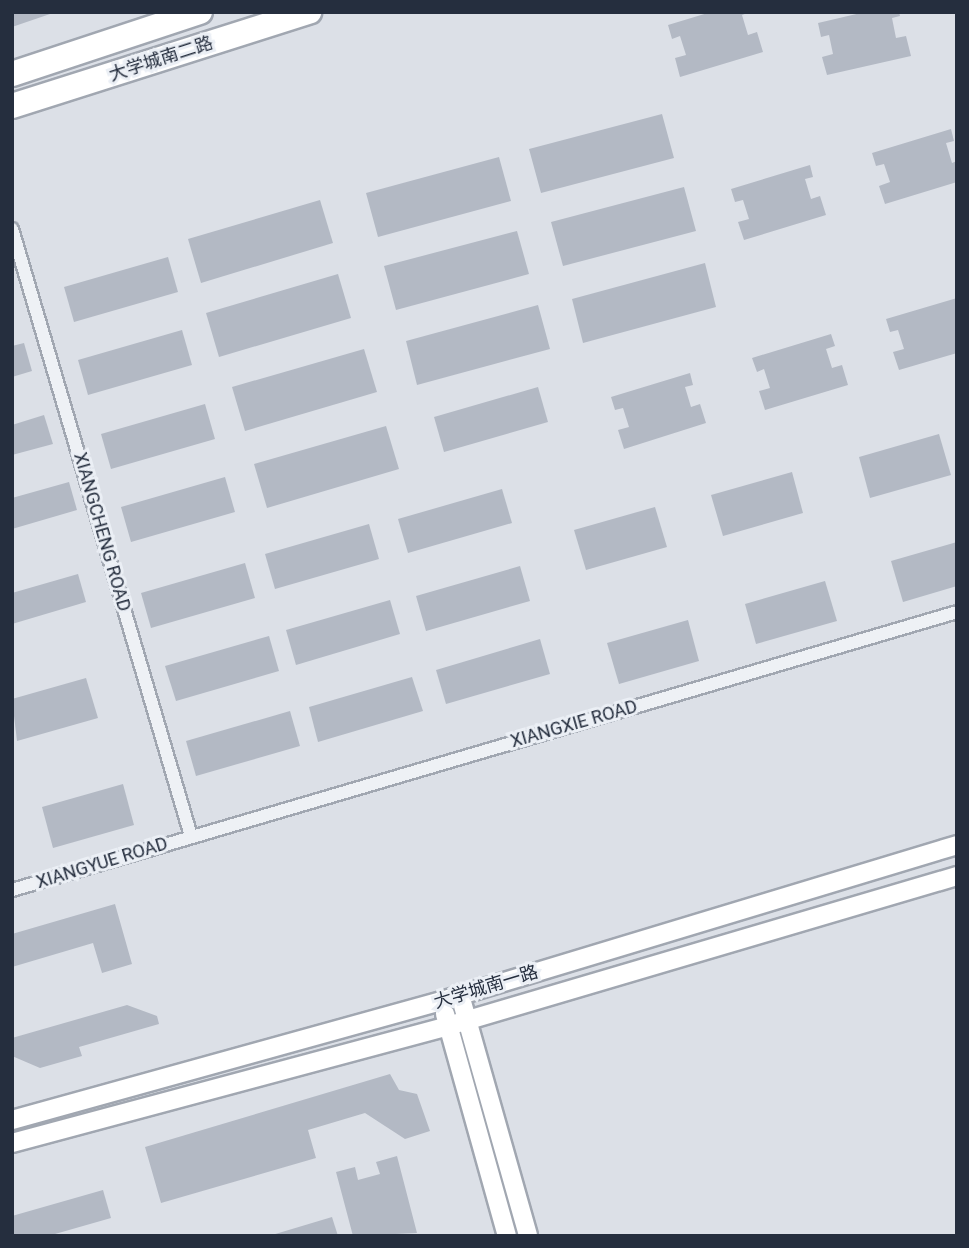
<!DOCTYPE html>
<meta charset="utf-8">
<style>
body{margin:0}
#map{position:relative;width:969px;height:1248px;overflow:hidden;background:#dce0e7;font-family:Roboto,"Noto Sans SC",sans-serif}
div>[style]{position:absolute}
.building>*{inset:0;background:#b3b9c4}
.roads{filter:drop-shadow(2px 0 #a1a7b1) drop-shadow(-2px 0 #a1a7b1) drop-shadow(0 2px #a1a7b1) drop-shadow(0 -2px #a1a7b1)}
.street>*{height:12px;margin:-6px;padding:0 6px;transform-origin:6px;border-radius:6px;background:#eef1f5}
.secondary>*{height:18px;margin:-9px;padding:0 9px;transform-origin:9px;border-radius:9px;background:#fff}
.highway>*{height:24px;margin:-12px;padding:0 12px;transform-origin:12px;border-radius:12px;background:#fff}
span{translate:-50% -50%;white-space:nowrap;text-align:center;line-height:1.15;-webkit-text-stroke:6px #ebeff5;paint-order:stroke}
.street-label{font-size:18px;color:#252e3e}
.frame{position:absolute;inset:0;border:14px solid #252e3e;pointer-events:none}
</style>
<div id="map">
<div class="building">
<div style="clip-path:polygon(12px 12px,52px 12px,53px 13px,12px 27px)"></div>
<div style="clip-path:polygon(711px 12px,750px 12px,742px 15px,748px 35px,757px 32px,763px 52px,680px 77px,675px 58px,686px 55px,680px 36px,672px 39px,668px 25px)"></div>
<div style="clip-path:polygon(865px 12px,899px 12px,900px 16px,892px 18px,896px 38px,906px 36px,911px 56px,827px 75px,822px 57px,833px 54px,829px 35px,821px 37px,818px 23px)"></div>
<div style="clip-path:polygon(662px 114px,674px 158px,541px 193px,529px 149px)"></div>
<div style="clip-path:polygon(951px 129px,954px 141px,946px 143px,952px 163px,957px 161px,957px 182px,885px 204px,879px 186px,890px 182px,884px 164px,876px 166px,872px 153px)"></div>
<div style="clip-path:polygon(499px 157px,511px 201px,378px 237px,366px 193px)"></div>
<div style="clip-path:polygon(810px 165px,813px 177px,805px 179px,811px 199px,820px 196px,826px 215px,744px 240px,738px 222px,749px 219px,743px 200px,735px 202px,731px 189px)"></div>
<div style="clip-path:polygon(684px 187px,696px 231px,563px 266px,551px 222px)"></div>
<div style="clip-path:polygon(320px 200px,333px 243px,201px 283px,188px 239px)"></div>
<div style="clip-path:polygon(517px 231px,529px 274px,396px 310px,384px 266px)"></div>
<div style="clip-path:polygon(168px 257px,178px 292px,74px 322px,64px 287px)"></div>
<div style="clip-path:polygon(705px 263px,716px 307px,583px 343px,572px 299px)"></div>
<div style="clip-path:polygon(338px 274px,351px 318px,219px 357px,206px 313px)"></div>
<div style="clip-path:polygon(957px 298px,957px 353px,899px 370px,893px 352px,904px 349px,898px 330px,890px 332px,886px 319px)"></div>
<div style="clip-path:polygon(538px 305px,550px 349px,417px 385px,406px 341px)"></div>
<div style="clip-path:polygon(182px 330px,192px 365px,88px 395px,78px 360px)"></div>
<div style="clip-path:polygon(831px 334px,835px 346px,826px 349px,832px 368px,842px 365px,848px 385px,765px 410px,759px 391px,770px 388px,764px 369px,757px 372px,752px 358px)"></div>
<div style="clip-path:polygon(24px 343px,32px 371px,12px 377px,12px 346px)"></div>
<div style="clip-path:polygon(364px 349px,377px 392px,245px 431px,232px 387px)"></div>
<div style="clip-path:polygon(690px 373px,693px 385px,685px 387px,691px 407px,700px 404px,706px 423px,624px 449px,618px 430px,629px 427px,623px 408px,615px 410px,611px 397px)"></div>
<div style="clip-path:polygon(538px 387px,548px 422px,444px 452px,434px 417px)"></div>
<div style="clip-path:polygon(205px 404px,215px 439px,111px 469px,101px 434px)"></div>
<div style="clip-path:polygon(44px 415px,53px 444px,12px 455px,12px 425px)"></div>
<div style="clip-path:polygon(386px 426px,399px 469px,267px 508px,254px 464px)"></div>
<div style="clip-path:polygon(939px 434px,951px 475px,870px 498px,859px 457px)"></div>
<div style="clip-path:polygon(792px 472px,803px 513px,723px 536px,711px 495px)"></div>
<div style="clip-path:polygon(225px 477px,235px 512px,131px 542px,121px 507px)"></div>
<div style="clip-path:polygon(69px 482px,77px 510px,12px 529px,12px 498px)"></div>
<div style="clip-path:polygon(502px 489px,512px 523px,408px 553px,398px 519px)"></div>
<div style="clip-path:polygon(655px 507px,667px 547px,586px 570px,574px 530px)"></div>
<div style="clip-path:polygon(369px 524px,379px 559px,275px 589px,265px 554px)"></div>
<div style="clip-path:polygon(957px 542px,957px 586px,903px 602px,891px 561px)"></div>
<div style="clip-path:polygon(245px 563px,255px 598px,151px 628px,141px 593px)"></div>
<div style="clip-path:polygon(520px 566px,530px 601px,426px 631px,416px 596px)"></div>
<div style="clip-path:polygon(78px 574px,86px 602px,12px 624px,12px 593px)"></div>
<div style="clip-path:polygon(825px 581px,837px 621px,756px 644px,745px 604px)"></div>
<div style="clip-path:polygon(390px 600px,400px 634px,296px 665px,286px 630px)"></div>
<div style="clip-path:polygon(688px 620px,699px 661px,619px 684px,607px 643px)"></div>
<div style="clip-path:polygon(269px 636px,279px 671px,176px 701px,165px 666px)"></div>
<div style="clip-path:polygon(540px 639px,550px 674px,446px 704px,436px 670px)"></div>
<div style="clip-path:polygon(412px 677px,423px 711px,318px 742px,309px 707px)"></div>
<div style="clip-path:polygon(86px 678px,98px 718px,17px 741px,12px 699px)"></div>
<div style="clip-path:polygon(290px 711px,300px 746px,196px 776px,186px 741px)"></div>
<div style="clip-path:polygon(123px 784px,134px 825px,53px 848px,42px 807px)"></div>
<div style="clip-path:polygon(115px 904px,132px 964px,102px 973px,93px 943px,12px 967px,12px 934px)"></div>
<div style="clip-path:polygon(127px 1005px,157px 1016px,159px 1024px,79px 1047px,82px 1056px,40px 1068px,12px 1056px,12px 1038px)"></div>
<div style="clip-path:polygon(390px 1074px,399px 1090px,417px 1094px,430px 1131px,405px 1139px,365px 1113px,308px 1130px,316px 1158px,161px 1203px,145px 1147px)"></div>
<div style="clip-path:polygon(397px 1156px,417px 1233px,353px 1236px,336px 1172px,355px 1167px,358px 1180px,380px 1174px,376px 1162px)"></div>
<div style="clip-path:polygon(103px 1190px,111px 1218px,48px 1236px,12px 1236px,12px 1216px)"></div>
<div style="clip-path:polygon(332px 1217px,338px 1236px,272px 1236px,272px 1235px)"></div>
</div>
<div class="roads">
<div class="street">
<div style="left:12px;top:229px;width:633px;rotate:73.57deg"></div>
<div style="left:12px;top:890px;width:985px;rotate:-16.39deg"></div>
</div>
<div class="secondary">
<div style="left:460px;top:995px;width:250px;rotate:74.2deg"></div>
<div style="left:445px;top:1014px;width:230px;rotate:74.4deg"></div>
<div style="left:12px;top:1120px;width:445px;rotate:-15.5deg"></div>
<div style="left:441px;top:1001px;width:539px;rotate:-16.82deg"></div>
<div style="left:12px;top:1143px;width:451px;rotate:-15deg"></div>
<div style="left:448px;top:1026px;width:531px;rotate:-16.42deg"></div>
</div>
<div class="highway">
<div style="left:12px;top:74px;width:198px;rotate:-18.3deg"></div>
<div style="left:12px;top:106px;width:312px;rotate:-17.6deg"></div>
</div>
</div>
<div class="street-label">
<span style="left:161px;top:59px;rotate:-18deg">大学城南二路</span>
<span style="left:102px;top:532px;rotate:74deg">XIANGCHENG ROAD</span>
<span style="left:574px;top:724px;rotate:-16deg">XIANGXIE ROAD</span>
<span style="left:102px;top:863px;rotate:-17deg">XIANGYUE ROAD</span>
<span style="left:486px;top:987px;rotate:-17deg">大学城南一路</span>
</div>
<div class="frame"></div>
</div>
